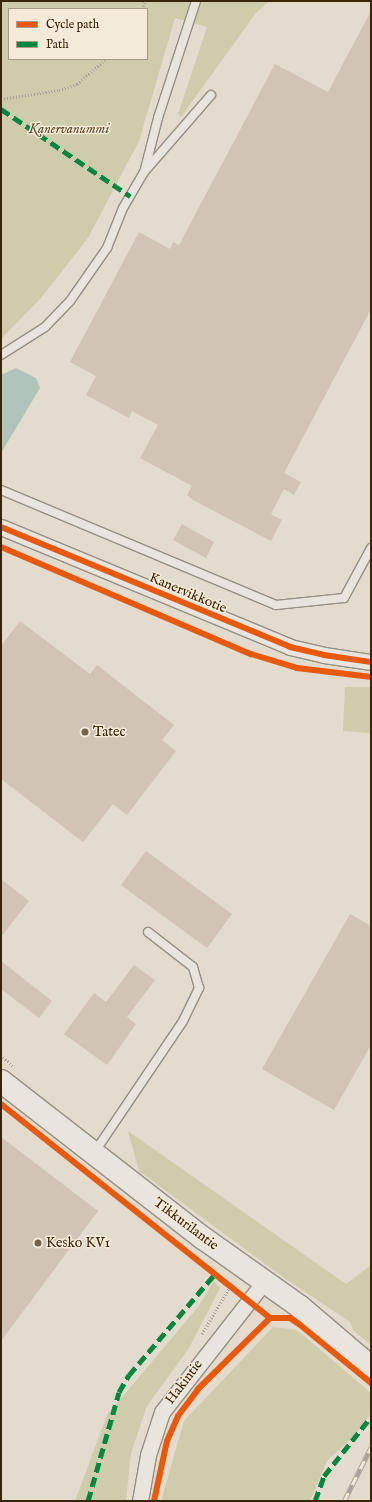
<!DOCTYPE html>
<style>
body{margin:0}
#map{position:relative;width:372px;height:1502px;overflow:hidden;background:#e3dbcd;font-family:"IM FELL English",serif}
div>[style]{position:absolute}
.green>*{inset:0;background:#cfccab}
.water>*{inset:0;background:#afc5bb}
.building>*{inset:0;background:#d1c3b6}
.path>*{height:2.5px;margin-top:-1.25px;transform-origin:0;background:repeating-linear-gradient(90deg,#a8a299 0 1px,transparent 0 3px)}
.roads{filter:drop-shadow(1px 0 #958f83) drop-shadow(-1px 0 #958f83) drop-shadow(0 1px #958f83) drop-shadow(0 -1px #958f83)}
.lane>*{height:8px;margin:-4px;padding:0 4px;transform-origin:4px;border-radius:4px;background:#e9e5de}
.street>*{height:15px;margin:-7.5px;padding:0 7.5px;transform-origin:7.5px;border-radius:7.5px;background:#e9e5de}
.secondary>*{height:22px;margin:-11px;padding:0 11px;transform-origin:11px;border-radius:11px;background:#e9e5de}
.rail>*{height:4.5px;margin-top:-2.25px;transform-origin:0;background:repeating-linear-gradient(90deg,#f3ead8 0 9px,#a8a299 0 18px);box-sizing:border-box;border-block:1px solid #a8a299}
.quiet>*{height:5px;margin-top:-2.5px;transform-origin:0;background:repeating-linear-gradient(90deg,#00873e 0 10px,transparent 0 15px)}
.cycleway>*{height:6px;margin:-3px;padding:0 3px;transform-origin:3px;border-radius:3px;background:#e8590c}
.dots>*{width:11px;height:11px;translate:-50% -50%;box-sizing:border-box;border:2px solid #f3ead8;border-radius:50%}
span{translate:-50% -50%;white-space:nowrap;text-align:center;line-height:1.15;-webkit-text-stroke:3px #f3ead8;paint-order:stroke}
.park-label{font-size:14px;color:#5a4b2a;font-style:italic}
.street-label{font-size:14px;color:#382409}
.poi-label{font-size:14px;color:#382409}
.left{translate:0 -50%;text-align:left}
.frame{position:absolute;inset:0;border:2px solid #382409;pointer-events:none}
.legend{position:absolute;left:8px;top:8px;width:140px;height:52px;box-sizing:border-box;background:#f3ead8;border:1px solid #a89b85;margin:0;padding:5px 7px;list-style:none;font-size:12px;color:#382409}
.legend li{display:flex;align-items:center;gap:8px;height:20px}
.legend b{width:20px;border:1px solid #a89b85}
</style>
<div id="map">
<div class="green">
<div style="clip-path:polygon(evenodd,1px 1px,270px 1px,256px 13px,181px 117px,178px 114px,207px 27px,175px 18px,139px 141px,88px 238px,41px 298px,1px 339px,1px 1px,9px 9px,147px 9px,147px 59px,9px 59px,9px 9px)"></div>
<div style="clip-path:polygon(345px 687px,371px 687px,371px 733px,343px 731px)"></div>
<div style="clip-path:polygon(128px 1131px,346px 1284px,371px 1265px,371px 1345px,353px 1330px,350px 1322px,283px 1277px,139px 1171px)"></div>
<div style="clip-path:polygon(214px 1281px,220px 1288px,189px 1348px,147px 1406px,131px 1453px,126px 1501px,75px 1501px,107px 1415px,198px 1307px)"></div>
<div style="clip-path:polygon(273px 1327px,297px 1330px,371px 1393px,371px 1413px,355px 1435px,327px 1461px,310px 1501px,161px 1501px,184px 1421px)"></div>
</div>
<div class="water">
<div style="clip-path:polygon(16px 368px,36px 378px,40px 388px,1px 453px,1px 375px)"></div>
</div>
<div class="building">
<div style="clip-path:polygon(371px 11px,371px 309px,284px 473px,301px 482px,294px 495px,284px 489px,271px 514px,282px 520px,271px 541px,193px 500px,187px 495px,192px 486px,140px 458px,158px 425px,132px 411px,129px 418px,86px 395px,96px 376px,70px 362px,139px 232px,170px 249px,173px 242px,179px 245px,275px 64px,328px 92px)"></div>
<div style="clip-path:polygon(182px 524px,214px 542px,206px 558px,173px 540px)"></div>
<div style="clip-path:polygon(20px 621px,90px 674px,97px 665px,174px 725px,162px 740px,176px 751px,127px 815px,113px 804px,83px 842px,1px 779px,1px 646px)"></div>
<div style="clip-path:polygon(146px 851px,232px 914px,207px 948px,121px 885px)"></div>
<div style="clip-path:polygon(1px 879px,29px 901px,1px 937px)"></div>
<div style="clip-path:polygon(350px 914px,371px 926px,371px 1045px,334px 1110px,262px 1069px)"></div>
<div style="clip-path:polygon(1px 961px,52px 1001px,39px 1018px,1px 989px)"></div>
<div style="clip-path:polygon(134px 965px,155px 980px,127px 1017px,136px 1024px,107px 1065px,64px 1034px,94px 993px,106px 1002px)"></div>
<div style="clip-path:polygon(1px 1137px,98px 1211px,1px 1341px)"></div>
</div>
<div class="path">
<div style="left:142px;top:9px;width:9px;rotate:-69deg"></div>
<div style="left:1px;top:99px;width:59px;rotate:-8.8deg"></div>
<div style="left:59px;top:90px;width:19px;rotate:-18deg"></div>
<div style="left:77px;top:84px;width:38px;rotate:-41deg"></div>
<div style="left:1px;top:1055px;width:16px;rotate:43deg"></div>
<div style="left:202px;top:1334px;width:56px;rotate:-59.7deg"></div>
</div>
<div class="roads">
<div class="lane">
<div style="left:145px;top:169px;width:53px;rotate:-75.7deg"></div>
<div style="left:158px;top:118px;width:123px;rotate:-72deg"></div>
<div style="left:1px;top:355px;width:52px;rotate:-32.5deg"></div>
<div style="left:45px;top:327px;width:36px;rotate:-46deg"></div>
<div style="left:70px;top:301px;width:65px;rotate:-55.1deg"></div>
<div style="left:107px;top:248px;width:43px;rotate:-68.2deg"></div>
<div style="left:123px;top:208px;width:42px;rotate:-59.7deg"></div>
<div style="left:144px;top:172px;width:102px;rotate:-49deg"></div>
<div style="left:1px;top:490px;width:298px;rotate:22.7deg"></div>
<div style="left:276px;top:605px;width:68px;rotate:-5.9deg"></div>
<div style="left:344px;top:598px;width:57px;rotate:-61.6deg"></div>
<div style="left:94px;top:1153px;width:159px;rotate:-56deg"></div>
<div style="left:183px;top:1021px;width:37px;rotate:-64deg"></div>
<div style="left:199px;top:988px;width:22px;rotate:-106deg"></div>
<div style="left:193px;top:967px;width:57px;rotate:-142.1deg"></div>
</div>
<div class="street">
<div style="left:1px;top:527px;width:313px;rotate:22.5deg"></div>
<div style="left:290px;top:647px;width:35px;rotate:13deg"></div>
<div style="left:324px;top:655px;width:48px;rotate:8.5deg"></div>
<div style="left:140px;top:1501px;width:47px;rotate:-80.1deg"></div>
<div style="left:148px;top:1455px;width:45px;rotate:-72deg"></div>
<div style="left:162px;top:1412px;width:165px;rotate:-51.9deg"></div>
</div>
<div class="secondary">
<div style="left:1px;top:1081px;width:256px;rotate:37.9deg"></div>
<div style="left:203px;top:1238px;width:118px;rotate:35.3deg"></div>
<div style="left:299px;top:1306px;width:94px;rotate:40.3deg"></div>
</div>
</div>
<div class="rail">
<div style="left:344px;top:1501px;width:60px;rotate:-63.4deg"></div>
</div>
<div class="quiet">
<div style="left:1px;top:109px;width:156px;rotate:34deg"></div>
<div style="left:88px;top:1501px;width:113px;rotate:-74.1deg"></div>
<div style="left:119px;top:1392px;width:20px;rotate:-60deg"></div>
<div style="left:129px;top:1375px;width:133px;rotate:-49.6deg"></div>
<div style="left:315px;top:1501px;width:27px;rotate:-70deg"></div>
<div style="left:324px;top:1476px;width:75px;rotate:-51.5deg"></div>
</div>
<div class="cycleway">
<div style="left:1px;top:527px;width:313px;rotate:22.5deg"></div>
<div style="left:290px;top:647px;width:35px;rotate:13deg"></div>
<div style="left:324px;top:655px;width:48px;rotate:8.5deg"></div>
<div style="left:1px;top:547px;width:272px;rotate:23.2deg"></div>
<div style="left:251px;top:654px;width:48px;rotate:16.9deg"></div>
<div style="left:297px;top:668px;width:75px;rotate:6.9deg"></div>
<div style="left:1px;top:1104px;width:344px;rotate:38.5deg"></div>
<div style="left:270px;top:1318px;width:20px"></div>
<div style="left:290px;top:1318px;width:11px;rotate:34deg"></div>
<div style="left:299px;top:1324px;width:93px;rotate:39.3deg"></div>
<div style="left:154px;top:1501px;width:61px;rotate:-77.8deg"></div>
<div style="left:167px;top:1441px;width:27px;rotate:-66deg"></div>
<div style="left:178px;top:1416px;width:34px;rotate:-53deg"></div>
<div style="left:198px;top:1389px;width:101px;rotate:-44.6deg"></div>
</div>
<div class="dots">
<div style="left:85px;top:732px;background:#74644e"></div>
<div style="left:38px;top:1243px;background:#74644e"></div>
</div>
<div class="park-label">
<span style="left:69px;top:129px">Kanervanummi</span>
</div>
<div class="street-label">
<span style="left:188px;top:593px;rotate:23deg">Kanervikkotie</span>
<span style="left:186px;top:1224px;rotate:37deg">Tikkurilantie</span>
<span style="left:184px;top:1382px;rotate:-53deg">Hakintie</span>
</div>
<div class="poi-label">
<span class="left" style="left:93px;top:732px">Tatec</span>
<span class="left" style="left:46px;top:1243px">Kesko KV1</span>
</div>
<div class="frame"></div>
<ul class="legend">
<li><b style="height:5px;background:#e8590c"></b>Cycle path</li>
<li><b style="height:5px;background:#00873e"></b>Path</li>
</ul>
</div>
